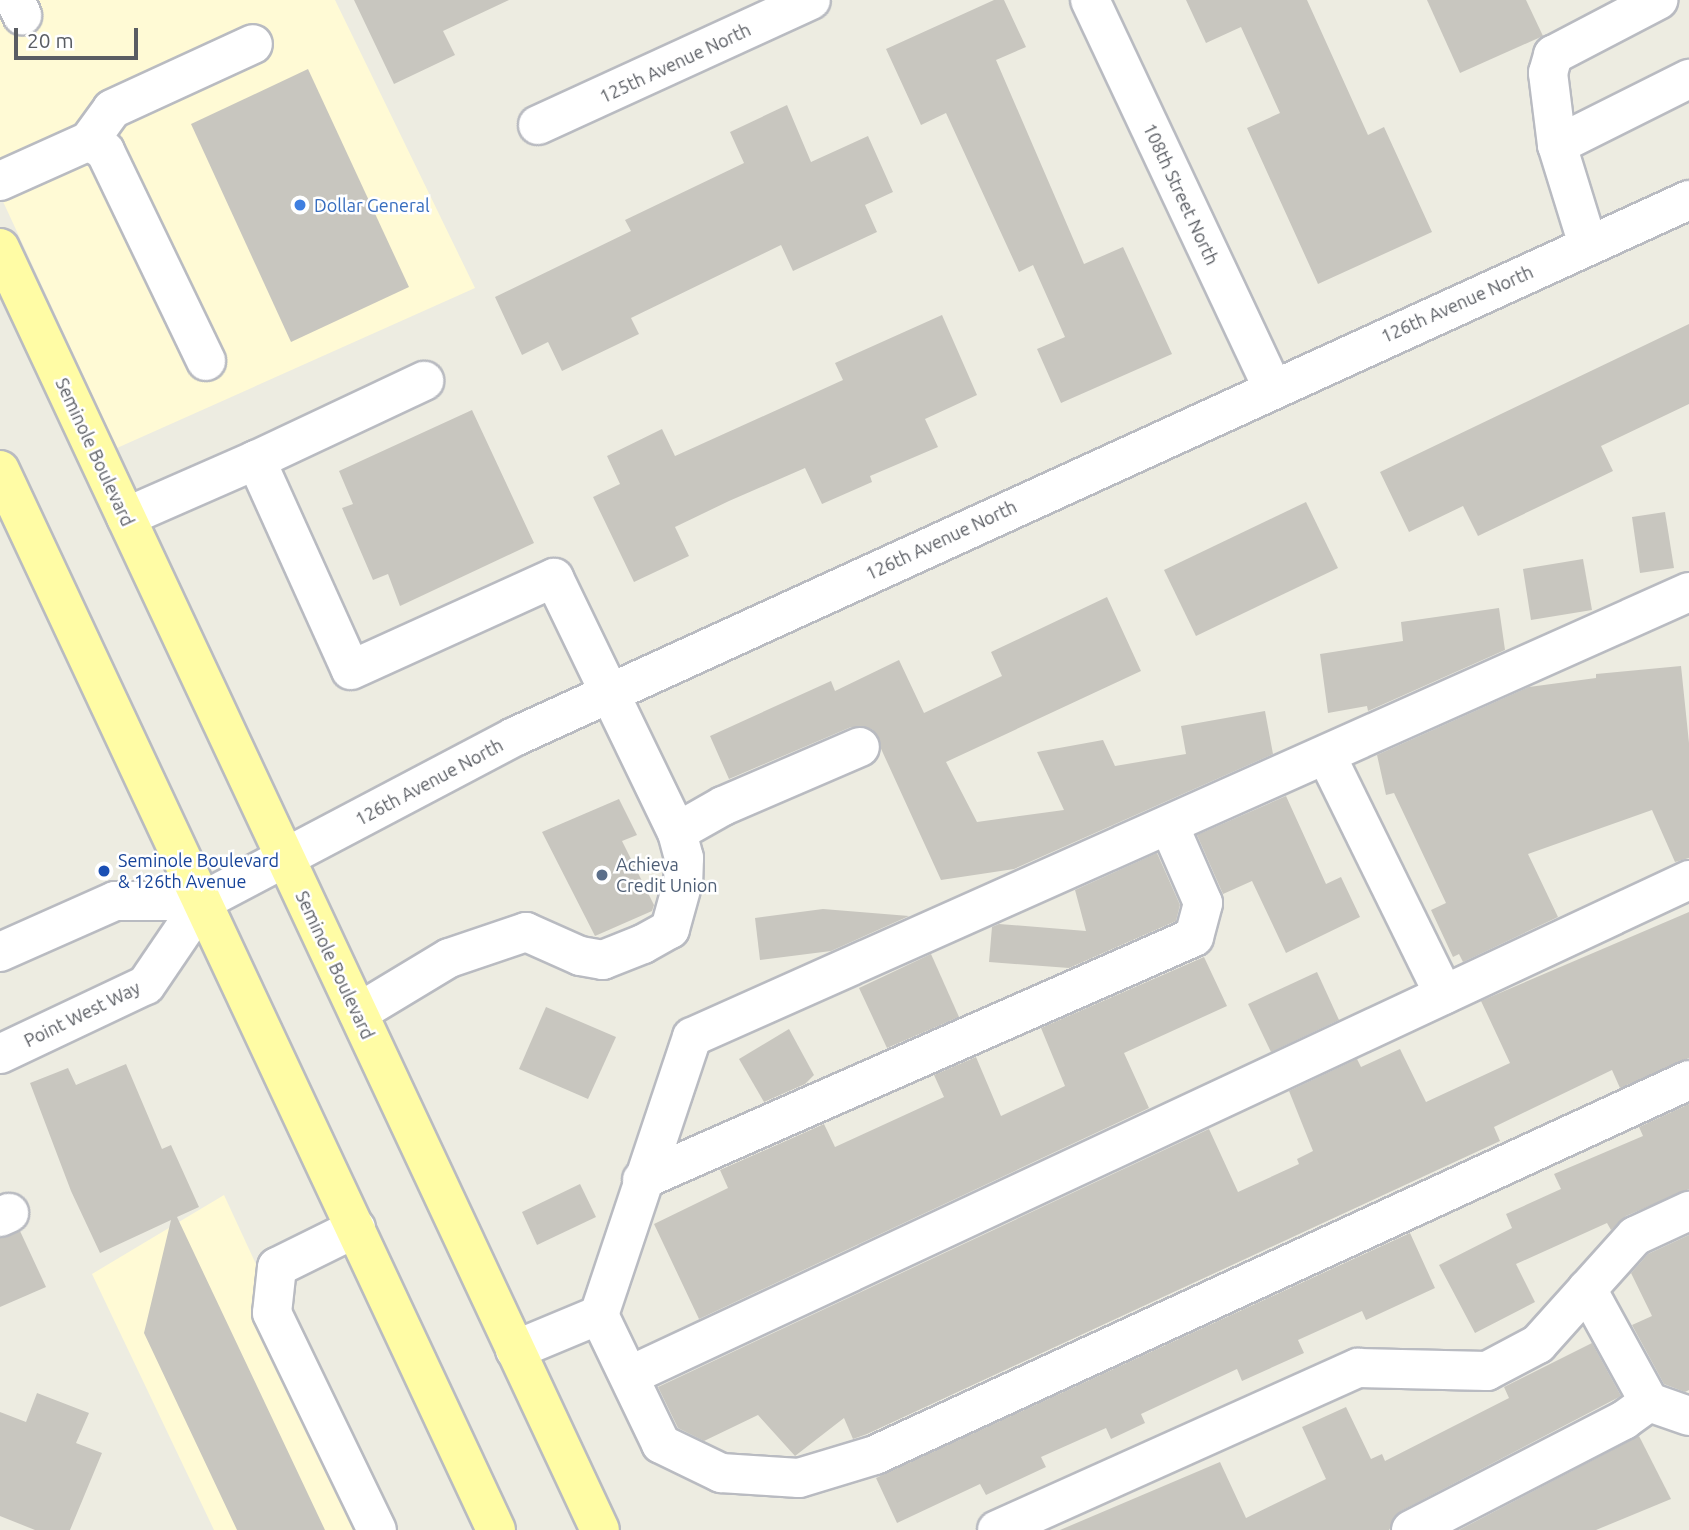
<!DOCTYPE html>
<style>
body{margin:0}
#map{position:relative;width:1689px;height:1530px;overflow:hidden;background:#edece1;font-family:Ubuntu,sans-serif}
div>[style]{position:absolute}
.commercial>*{inset:0;background:#fffad5}
.building>*{inset:0;background:#c8c6bf}
.roads{filter:drop-shadow(2px 0 #b9bbc1) drop-shadow(-2px 0 #b9bbc1) drop-shadow(0 2px #b9bbc1) drop-shadow(0 -2px #b9bbc1)}
.minor>*{height:38px;margin:-19px;padding:0 19px;transform-origin:19px;border-radius:19px;background:#fff}
.major>*{height:38px;margin:-19px;padding:0 19px;transform-origin:19px;border-radius:19px;background:#fffca5}
.dots>*{width:19px;height:19px;translate:-50% -50%;box-sizing:border-box;border:4px solid #fff;border-radius:50%}
span{translate:-50% -50%;white-space:nowrap;text-align:center;line-height:1.15;-webkit-text-stroke:5px #fff;paint-order:stroke}
.street-label{font-size:18px;color:#5a5d63}
.shop-label{font-size:18px;color:#366cbe}
.left{translate:0 -50%;text-align:left}
.transit-label{font-size:18px;color:#164399}
.service-label{font-size:18px;color:#4e5e75}
.scale{position:absolute;left:14px;top:28px;width:124px;height:32px;box-sizing:border-box;border:4px solid #5a5d63;border-top:0;padding-left:9px;font-size:21px;line-height:24px;white-space:nowrap;color:#5a5d63;-webkit-text-stroke:5px #fff;paint-order:stroke}
</style>
<div id="map">
<div class="commercial">
<div style="clip-path:polygon(0 0,335px 0,475px 288px,117px 448px,0 195px)"></div>
<div style="clip-path:polygon(224px 1195px,379px 1530px,214px 1530px,92px 1274px)"></div>
</div>
<div class="building">
<div style="clip-path:polygon(354px 0,509px 0,443px 31px,455px 55px,394px 84px)"></div>
<div style="clip-path:polygon(994px 0,1004px 0,1026px 47px,996px 60px,1084px 264px,1123px 247px,1172px 354px,1061px 403px,1037px 349px,1065px 337px,1033px 265px,1019px 272px,946px 113px,921px 125px,886px 49px)"></div>
<div style="clip-path:polygon(1186px 0,1307px 0,1368px 135px,1384px 127px,1432px 232px,1318px 284px,1247px 128px,1280px 113px,1241px 27px,1206px 43px)"></div>
<div style="clip-path:polygon(1427px 0,1526px 0,1543px 36px,1460px 73px)"></div>
<div style="clip-path:polygon(308px 69px,409px 287px,291px 342px,191px 124px)"></div>
<div style="clip-path:polygon(787px 105px,811px 162px,868px 136px,893px 192px,865px 205px,877px 232px,793px 271px,781px 245px,631px 318px,639px 334px,562px 371px,548px 342px,522px 355px,495px 297px,631px 231px,625px 220px,744px 163px,730px 132px)"></div>
<div style="clip-path:polygon(942px 315px,977px 395px,925px 419px,938px 447px,870px 476px,872px 482px,822px 504px,805px 468px,729px 501px,675px 527px,689px 556px,634px 582px,593px 497px,620px 484px,607px 456px,662px 429px,675px 456px,843px 380px,835px 363px)"></div>
<div style="clip-path:polygon(1689px 324px,1689px 404px,1601px 446px,1613px 471px,1478px 536px,1463px 506px,1409px 532px,1380px 472px)"></div>
<div style="clip-path:polygon(472px 410px,534px 543px,400px 606px,388px 574px,373px 580px,342px 508px,353px 504px,339px 471px)"></div>
<div style="clip-path:polygon(1306px 502px,1338px 568px,1196px 636px,1164px 570px)"></div>
<div style="clip-path:polygon(1665px 512px,1674px 568px,1640px 573px,1632px 517px)"></div>
<div style="clip-path:polygon(1583px 559px,1592px 610px,1531px 620px,1523px 569px)"></div>
<div style="clip-path:polygon(1107px 597px,1141px 671px,946px 762px,977px 822px,1064px 810px,1037px 752px,1103px 740px,1115px 766px,1186px 754px,1181px 726px,1265px 711px,1273px 754px,1014px 869px,941px 880px,872px 729px,851px 727px,729px 779px,710px 736px,831px 681px,835px 691px,899px 660px,924px 713px,1002px 676px,991px 652px)"></div>
<div style="clip-path:polygon(1499px 608px,1505px 650px,1368px 711px,1367px 706px,1328px 713px,1320px 654px,1403px 641px,1401px 622px)"></div>
<div style="clip-path:polygon(1681px 666px,1689px 743px,1689px 858px,1675px 862px,1652px 810px,1528px 854px,1558px 917px,1463px 962px,1459px 954px,1453px 957px,1431px 910px,1446px 903px,1394px 793px,1386px 795px,1377px 755px,1529px 687px,1596px 678px,1596px 674px)"></div>
<div style="clip-path:polygon(1286px 796px,1326px 884px,1341px 877px,1360px 917px,1286px 953px,1252px 881px,1223px 894px,1197px 835px)"></div>
<div style="clip-path:polygon(619px 799px,637px 835px,622px 841px,654px 905px,652px 911px,595px 936px,542px 832px)"></div>
<div style="clip-path:polygon(1157px 853px,1180px 905px,1176px 921px,1069px 968px,989px 962px,992px 927px,999px 924px,1086px 931px,1075px 890px)"></div>
<div style="clip-path:polygon(823px 909px,909px 916px,831px 951px,760px 960px,755px 918px)"></div>
<div style="clip-path:polygon(1689px 912px,1689px 1058px,1620px 1088px,1612px 1070px,1494px 1127px,1500px 1141px,867px 1434px,853px 1439px,844px 1418px,795px 1456px,758px 1415px,704px 1441px,678px 1428px,658px 1387px,1209px 1129px,1238px 1192px,1299px 1164px,1297px 1159px,1313px 1151px,1289px 1091px,1357px 1059px,1361px 1067px,1400px 1049px,1426px 1102px,1510px 1063px,1481px 1001px)"></div>
<div style="clip-path:polygon(931px 954px,959px 1017px,887px 1048px,859px 988px)"></div>
<div style="clip-path:polygon(1204px 957px,1227px 1006px,1124px 1053px,1149px 1108px,699px 1319px,654px 1224px,728px 1188px,720px 1170px,824px 1124px,835px 1147px,944px 1097px,934px 1075px,976px 1057px,1001px 1116px,1065px 1086px,1041px 1028px)"></div>
<div style="clip-path:polygon(1317px 972px,1339px 1020px,1271px 1052px,1248px 1004px)"></div>
<div style="clip-path:polygon(546px 1007px,616px 1037px,588px 1099px,519px 1069px)"></div>
<div style="clip-path:polygon(789px 1029px,814px 1075px,805px 1084px,764px 1102px,739px 1059px)"></div>
<div style="clip-path:polygon(126px 1064px,162px 1149px,171px 1145px,199px 1207px,177px 1217px,325px 1530px,237px 1530px,144px 1333px,171px 1220px,100px 1253px,71px 1191px,30px 1083px,68px 1068px,76px 1085px)"></div>
<div style="clip-path:polygon(1689px 1104px,1689px 1189px,1626px 1216px,1611px 1230px,1607px 1223px,1516px 1264px,1535px 1302px,1475px 1333px,1439px 1265px,1512px 1228px,1506px 1214px,1561px 1189px,1554px 1174px,1643px 1136px,1639px 1127px)"></div>
<div style="clip-path:polygon(580px 1184px,596px 1217px,537px 1245px,522px 1212px)"></div>
<div style="clip-path:polygon(20px 1231px,46px 1287px,0 1307px,0 1238px)"></div>
<div style="clip-path:polygon(1410px 1233px,1435px 1288px,1366px 1320px,1362px 1311px,1298px 1340px,1304px 1353px,1242px 1381px,1237px 1369px,1141px 1414px,1145px 1423px,1111px 1439px,1106px 1428px,1041px 1457px,1046px 1467px,986px 1495px,980px 1484px,897px 1523px,876px 1478px)"></div>
<div style="clip-path:polygon(1689px 1235px,1689px 1390px,1685px 1392px,1664px 1384px,1632px 1325px,1652px 1316px,1631px 1273px,1648px 1254px)"></div>
<div style="clip-path:polygon(1592px 1343px,1621px 1396px,1401px 1511px,1389px 1530px,1060px 1530px,1220px 1462px,1246px 1518px,1326px 1479px,1302px 1427px,1346px 1407px,1371px 1459px,1382px 1454px,1385px 1461px,1509px 1398px,1504px 1387px)"></div>
<div style="clip-path:polygon(37px 1393px,89px 1413px,76px 1443px,102px 1453px,70px 1530px,35px 1530px,0 1516px,0 1412px,26px 1422px)"></div>
<div style="clip-path:polygon(1639px 1436px,1671px 1499px,1596px 1530px,1459px 1530px)"></div>
</div>
<div class="roads">
<div class="minor">
<div style="left:15px;top:0;width:17px;rotate:65deg"></div>
<div style="left:1090px;top:0;width:428px;rotate:64.8deg"></div>
<div style="left:538px;top:125px;width:300px;rotate:-24.6deg"></div>
<div style="left:89px;top:141px;width:39px;rotate:-54deg"></div>
<div style="left:112px;top:109px;width:155px;rotate:-24.7deg"></div>
<div style="left:1557px;top:145px;width:148px;rotate:-26.6deg"></div>
<div style="left:0;top:181px;width:98px;rotate:-24.2deg"></div>
<div style="left:89px;top:141px;width:19px;rotate:32deg"></div>
<div style="left:105px;top:151px;width:233px;rotate:64.3deg"></div>
<div style="left:1588px;top:245px;width:105px;rotate:-107.2deg"></div>
<div style="left:1557px;top:145px;width:73px;rotate:-97.1deg"></div>
<div style="left:1548px;top:73px;width:19px;rotate:-74deg"></div>
<div style="left:1553px;top:55px;width:119px;rotate:-27.6deg"></div>
<div style="left:256px;top:460px;width:186px;rotate:-25.2deg"></div>
<div style="left:126px;top:517px;width:142px;rotate:-23.7deg"></div>
<div style="left:256px;top:460px;width:230px;rotate:65.7deg"></div>
<div style="left:351px;top:670px;width:223px;rotate:-24.4deg"></div>
<div style="left:554px;top:578px;width:282px;rotate:64.2deg"></div>
<div style="left:677px;top:832px;width:27px;rotate:75deg"></div>
<div style="left:684px;top:858px;width:24px;rotate:92deg"></div>
<div style="left:683px;top:882px;width:49px;rotate:105.5deg"></div>
<div style="left:670px;top:929px;width:31px;rotate:151deg"></div>
<div style="left:643px;top:944px;width:43px;rotate:158.2deg"></div>
<div style="left:603px;top:960px;width:23px;rotate:-170deg"></div>
<div style="left:580px;top:956px;width:59px;rotate:-156deg"></div>
<div style="left:526px;top:932px;width:81px;rotate:161.3deg"></div>
<div style="left:449px;top:958px;width:106px;rotate:148.9deg"></div>
<div style="left:1326px;top:755px;width:267px;rotate:63.8deg"></div>
<div style="left:677px;top:832px;width:53px;rotate:-29.5deg"></div>
<div style="left:723px;top:806px;width:149px;rotate:-23.3deg"></div>
<div style="left:0;top:952px;width:126px;rotate:-23.9deg"></div>
<div style="left:115px;top:901px;width:88px"></div>
<div style="left:203px;top:901px;width:352px;rotate:-27.8deg"></div>
<div style="left:514px;top:737px;width:1292px;rotate:-24.56deg"></div>
<div style="left:0;top:1054px;width:161px;rotate:-25.3deg"></div>
<div style="left:146px;top:985px;width:102px;rotate:-55.8deg"></div>
<div style="left:642px;top:1180px;width:603px;rotate:-23.76deg"></div>
<div style="left:1194px;top:937px;width:35px;rotate:-75deg"></div>
<div style="left:1203px;top:903px;width:85px;rotate:-113.6deg"></div>
<div style="left:0;top:1217px;width:10px;rotate:-24deg"></div>
<div style="left:356px;top:1228px;width:88px;rotate:153.7deg"></div>
<div style="left:277px;top:1267px;width:46px;rotate:96.2deg"></div>
<div style="left:272px;top:1313px;width:241px;rotate:64.2deg"></div>
<div style="left:1587px;top:1289px;width:129px;rotate:61.2deg"></div>
<div style="left:1649px;top:1402px;width:42px;rotate:19.3deg"></div>
<div style="left:599px;top:1315px;width:143px;rotate:64.3deg"></div>
<div style="left:661px;top:1444px;width:67px;rotate:25.8deg"></div>
<div style="left:721px;top:1473px;width:78px;rotate:3.7deg"></div>
<div style="left:799px;top:1478px;width:79px;rotate:-16.8deg"></div>
<div style="left:875px;top:1455px;width:896px;rotate:-24.73deg"></div>
<div style="left:515px;top:1350px;width:91px;rotate:-22.6deg"></div>
<div style="left:599px;top:1315px;width:293px;rotate:-71.5deg"></div>
<div style="left:692px;top:1037px;width:1092px;rotate:-24.05deg"></div>
<div style="left:631px;top:1375px;width:1168px;rotate:-25.07deg"></div>
<div style="left:997px;top:1530px;width:396px;rotate:-24.2deg"></div>
<div style="left:1358px;top:1368px;width:129px;rotate:1.3deg"></div>
<div style="left:1487px;top:1371px;width:58px;rotate:-27.9deg"></div>
<div style="left:1538px;top:1344px;width:145px;rotate:-48.1deg"></div>
<div style="left:1635px;top:1236px;width:60px;rotate:-24.8deg"></div>
<div style="left:1411px;top:1530px;width:240px;rotate:-27.3deg"></div>
<div style="left:1624px;top:1420px;width:31px;rotate:-36deg"></div>
</div>
<div class="major">
<div style="left:0;top:248px;width:1415px;rotate:64.92deg"></div>
<div style="left:0;top:470px;width:1170px;rotate:64.92deg"></div>
</div>
</div>
<div class="dots">
<div style="left:300px;top:205px;background:#3f7fe0"></div>
<div style="left:104px;top:871px;background:#1a4fb4"></div>
<div style="left:602px;top:875px;background:#5c6f8a"></div>
</div>
<div class="street-label">
<span style="left:675px;top:63px;rotate:-25deg">125th Avenue North</span>
<span style="left:1181px;top:194px;rotate:65deg">108th Street North</span>
<span style="left:1457px;top:304px;rotate:-24deg">126th Avenue North</span>
<span style="left:95px;top:452px;rotate:65deg">Seminole Boulevard</span>
<span style="left:941px;top:540px;rotate:-25deg">126th Avenue North</span>
<span style="left:429px;top:782px;rotate:-28deg">126th Avenue North</span>
<span style="left:335px;top:965px;rotate:65deg">Seminole Boulevard</span>
<span style="left:82px;top:1014px;rotate:-26deg">Point West Way</span>
</div>
<div class="shop-label">
<span class="left" style="left:314px;top:205px">Dollar General</span>
</div>
<div class="transit-label">
<span class="left" style="left:118px;top:871px">Seminole Boulevard<br>&amp; 126th Avenue</span>
</div>
<div class="service-label">
<span class="left" style="left:616px;top:875px">Achieva<br>Credit Union</span>
</div>
<div class="scale">20 m</div>
</div>
